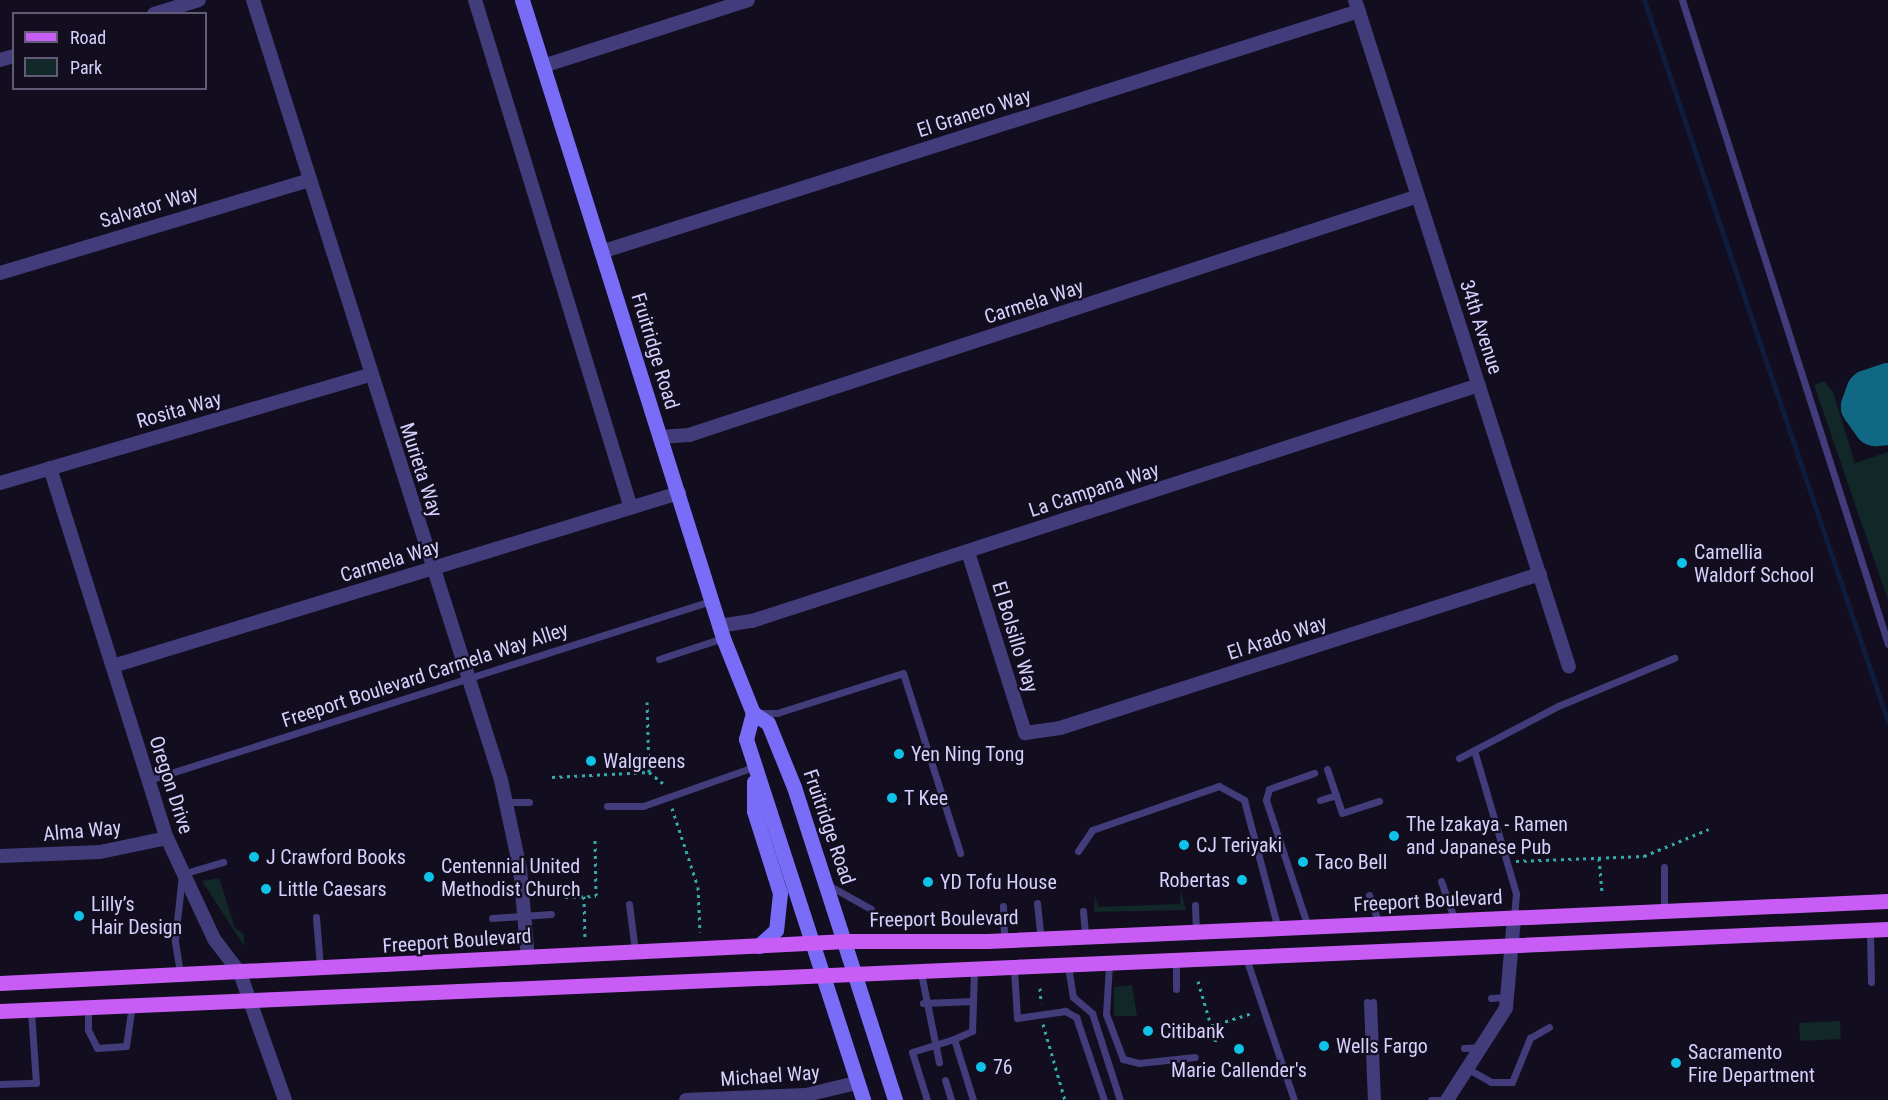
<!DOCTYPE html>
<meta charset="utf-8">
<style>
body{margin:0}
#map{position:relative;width:1888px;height:1100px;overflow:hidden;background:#120e1f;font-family:"Roboto Condensed",sans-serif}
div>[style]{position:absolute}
.green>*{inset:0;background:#112728}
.stream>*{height:5px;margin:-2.5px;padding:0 2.5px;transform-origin:2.5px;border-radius:2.5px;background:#0e1c3e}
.taxiway>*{height:45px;margin:-22.5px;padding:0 22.5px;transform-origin:22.5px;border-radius:22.5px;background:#106884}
.path>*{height:3px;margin-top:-1.5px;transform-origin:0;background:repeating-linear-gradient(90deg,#35a8a9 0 3px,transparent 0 7.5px)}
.service>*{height:7px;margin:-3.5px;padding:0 3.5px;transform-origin:3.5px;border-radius:3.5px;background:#433c7b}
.minor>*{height:14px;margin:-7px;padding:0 7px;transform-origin:7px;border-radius:7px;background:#433c7b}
.secondary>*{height:15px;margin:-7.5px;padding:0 7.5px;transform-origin:7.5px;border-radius:7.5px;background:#796cf6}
.primary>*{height:15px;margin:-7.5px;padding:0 7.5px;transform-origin:7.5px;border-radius:7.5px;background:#c75df5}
.dots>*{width:16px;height:16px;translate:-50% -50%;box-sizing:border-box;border:3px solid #120e1f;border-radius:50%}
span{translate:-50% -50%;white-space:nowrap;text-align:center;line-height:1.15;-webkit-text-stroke:4.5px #120e1f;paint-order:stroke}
.street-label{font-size:20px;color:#d7cffc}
.poi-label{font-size:20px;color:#d7cffc}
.left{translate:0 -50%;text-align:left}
.right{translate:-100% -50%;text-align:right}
.legend{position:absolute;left:12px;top:12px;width:195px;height:78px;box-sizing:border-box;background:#120e1f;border:2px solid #615b77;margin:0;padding:8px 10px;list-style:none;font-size:18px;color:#d7cffc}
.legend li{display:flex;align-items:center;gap:12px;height:30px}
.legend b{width:30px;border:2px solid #615b77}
</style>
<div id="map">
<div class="green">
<div style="clip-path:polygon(1824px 381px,1833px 392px,1855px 463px,1888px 452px,1888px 600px,1814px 385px)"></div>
<div style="clip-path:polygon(219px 878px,235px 928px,244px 934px,244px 946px,202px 881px)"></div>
<div style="clip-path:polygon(1181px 891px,1186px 910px,1094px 912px,1095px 895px,1098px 907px,1180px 904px)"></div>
<div style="clip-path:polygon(1132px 985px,1137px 1016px,1114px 1016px,1114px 987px)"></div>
<div style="clip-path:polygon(1840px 1021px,1841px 1039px,1800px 1041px,1799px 1023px)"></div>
</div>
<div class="stream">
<div style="left:1644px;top:0;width:762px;rotate:71.33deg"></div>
</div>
<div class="taxiway">
<div style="left:1888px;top:385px;width:21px;rotate:161deg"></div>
<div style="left:1868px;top:392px;width:15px;rotate:110deg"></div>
<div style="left:1863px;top:406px;width:21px;rotate:55deg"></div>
<div style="left:1875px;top:423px;width:13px;rotate:-4deg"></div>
</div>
<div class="path">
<div style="left:649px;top:772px;width:21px;rotate:39deg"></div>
<div style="left:552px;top:777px;width:97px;rotate:-3deg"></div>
<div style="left:649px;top:772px;width:70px;rotate:-91.6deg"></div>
<div style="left:672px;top:808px;width:83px;rotate:71.8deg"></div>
<div style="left:698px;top:887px;width:45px;rotate:87.5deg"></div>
<div style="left:1599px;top:858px;width:37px;rotate:85deg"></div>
<div style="left:1516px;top:861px;width:128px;rotate:-2.2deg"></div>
<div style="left:1644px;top:856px;width:70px;rotate:-22.6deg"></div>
<div style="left:584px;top:896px;width:43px;rotate:88.7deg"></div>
<div style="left:565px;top:897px;width:31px;rotate:-2deg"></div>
<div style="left:596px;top:896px;width:57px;rotate:-91deg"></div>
<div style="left:1198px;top:981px;width:65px;rotate:73.8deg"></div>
<div style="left:1040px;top:988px;width:15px;rotate:86deg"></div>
<div style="left:1043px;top:1024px;width:79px;rotate:73.9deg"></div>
<div style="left:1211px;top:1026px;width:43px;rotate:-17.6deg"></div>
</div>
<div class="service">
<div style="left:1682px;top:0;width:676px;rotate:72.26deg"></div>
<div style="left:659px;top:659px;width:67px;rotate:-18.2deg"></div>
<div style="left:759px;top:713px;width:18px"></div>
<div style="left:777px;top:713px;width:132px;rotate:-17.6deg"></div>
<div style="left:903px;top:673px;width:189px;rotate:72.4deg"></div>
<div style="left:1474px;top:750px;width:150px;rotate:73.7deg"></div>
<div style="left:1516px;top:894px;width:24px;rotate:95deg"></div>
<div style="left:1459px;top:758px;width:112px;rotate:-27.7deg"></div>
<div style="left:1558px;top:706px;width:126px;rotate:-22.5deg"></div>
<div style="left:1327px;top:769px;width:46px;rotate:71.2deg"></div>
<div style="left:1342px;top:813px;width:39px;rotate:-18deg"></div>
<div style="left:149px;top:780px;width:590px;rotate:-17.67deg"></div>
<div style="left:1320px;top:800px;width:17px;rotate:-17deg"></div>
<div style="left:506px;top:802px;width:23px"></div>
<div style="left:607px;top:806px;width:36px"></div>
<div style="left:643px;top:806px;width:118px;rotate:-19.4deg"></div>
<div style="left:1078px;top:851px;width:25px;rotate:-56deg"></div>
<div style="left:1092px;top:830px;width:134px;rotate:-19.1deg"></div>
<div style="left:1219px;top:786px;width:29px;rotate:29deg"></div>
<div style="left:1244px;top:800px;width:133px;rotate:75.2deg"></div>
<div style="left:1664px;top:867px;width:45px;rotate:90deg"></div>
<div style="left:1441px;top:881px;width:42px;rotate:70.7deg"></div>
<div style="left:828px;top:885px;width:49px;rotate:29.2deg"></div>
<div style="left:1369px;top:895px;width:31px;rotate:71deg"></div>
<div style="left:1037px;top:903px;width:36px;rotate:84deg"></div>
<div style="left:629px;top:904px;width:47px;rotate:82.7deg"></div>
<div style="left:1195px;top:905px;width:27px;rotate:88deg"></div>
<div style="left:1003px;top:906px;width:34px;rotate:88deg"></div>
<div style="left:1083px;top:911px;width:25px;rotate:85deg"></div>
<div style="left:316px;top:917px;width:50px;rotate:85.4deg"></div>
<div style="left:492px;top:918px;width:59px;rotate:-3.9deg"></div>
<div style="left:1308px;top:927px;width:134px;rotate:-108.3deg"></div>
<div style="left:1266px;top:800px;width:11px;rotate:-75deg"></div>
<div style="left:1269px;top:789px;width:48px;rotate:-19.6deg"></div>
<div style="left:1870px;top:931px;width:51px;rotate:88.9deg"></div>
<div style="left:1246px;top:958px;width:150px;rotate:71.3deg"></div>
<div style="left:1176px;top:961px;width:28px;rotate:90deg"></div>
<div style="left:1109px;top:964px;width:50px;rotate:93.4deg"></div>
<div style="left:1106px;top:1014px;width:48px;rotate:69.3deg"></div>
<div style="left:1123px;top:1059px;width:16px;rotate:14deg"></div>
<div style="left:1139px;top:1063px;width:56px;rotate:-6.1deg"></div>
<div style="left:1068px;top:966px;width:31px;rotate:81deg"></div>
<div style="left:1073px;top:997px;width:25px;rotate:40deg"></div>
<div style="left:1092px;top:1013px;width:91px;rotate:72.2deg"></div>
<div style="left:1014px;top:969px;width:49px;rotate:86.5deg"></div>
<div style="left:1017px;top:1018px;width:49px;rotate:-8.3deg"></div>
<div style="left:1065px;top:1011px;width:13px;rotate:29deg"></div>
<div style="left:1076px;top:1017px;width:88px;rotate:71.4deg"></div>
<div style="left:180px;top:973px;width:33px;rotate:-99deg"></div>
<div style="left:175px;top:940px;width:66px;rotate:-83.9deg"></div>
<div style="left:182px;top:874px;width:43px;rotate:-16.3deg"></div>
<div style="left:921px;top:973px;width:91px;rotate:78.6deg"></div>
<div style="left:1491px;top:998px;width:16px;rotate:-4deg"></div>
<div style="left:1367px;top:1002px;width:98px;rotate:87.7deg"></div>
<div style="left:1373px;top:1002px;width:98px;rotate:87.7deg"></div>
<div style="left:923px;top:1003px;width:50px;rotate:-2.3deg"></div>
<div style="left:88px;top:1005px;width:25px;rotate:90deg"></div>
<div style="left:88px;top:1030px;width:20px;rotate:63deg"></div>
<div style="left:97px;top:1048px;width:29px;rotate:-4deg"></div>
<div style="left:126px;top:1046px;width:41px;rotate:-81.7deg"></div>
<div style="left:954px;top:1039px;width:20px;rotate:-24deg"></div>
<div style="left:972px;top:1031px;width:60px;rotate:-88.1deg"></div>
<div style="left:1464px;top:1048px;width:18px;rotate:-3deg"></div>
<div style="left:1468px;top:1069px;width:26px;rotate:29deg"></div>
<div style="left:1491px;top:1082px;width:21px"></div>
<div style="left:1512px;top:1082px;width:48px;rotate:-67.8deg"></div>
<div style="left:1530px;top:1038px;width:22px;rotate:-30deg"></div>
<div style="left:945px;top:1080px;width:21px;rotate:73deg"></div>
<div style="left:0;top:1084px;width:36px;rotate:-2deg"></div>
<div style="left:36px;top:1083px;width:72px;rotate:-94deg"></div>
<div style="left:927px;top:1100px;width:50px;rotate:-107.4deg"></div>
<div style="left:912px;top:1052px;width:44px;rotate:-17.2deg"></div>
<div style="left:954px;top:1039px;width:64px;rotate:72.7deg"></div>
<div style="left:1431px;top:1100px;width:16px"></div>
</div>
<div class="minor">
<div style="left:253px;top:0;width:818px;rotate:72.36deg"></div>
<div style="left:501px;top:780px;width:91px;rotate:77.9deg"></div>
<div style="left:520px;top:869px;width:89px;rotate:84.9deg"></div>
<div style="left:475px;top:0;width:531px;rotate:72.93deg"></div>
<div style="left:1355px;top:0;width:700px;rotate:72.21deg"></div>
<div style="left:154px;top:14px;width:47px;rotate:-17.3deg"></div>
<div style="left:0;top:60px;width:15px;rotate:-16deg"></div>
<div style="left:543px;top:66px;width:215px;rotate:-17.8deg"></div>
<div style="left:601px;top:252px;width:795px;rotate:-17.64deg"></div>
<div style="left:0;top:273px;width:324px;rotate:-16.7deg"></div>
<div style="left:660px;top:437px;width:29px;rotate:-4deg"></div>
<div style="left:689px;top:435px;width:767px;rotate:-18.15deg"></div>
<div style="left:50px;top:468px;width:388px;rotate:72.5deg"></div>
<div style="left:167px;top:838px;width:111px;rotate:65deg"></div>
<div style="left:214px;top:939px;width:43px;rotate:52.6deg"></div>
<div style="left:240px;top:973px;width:135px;rotate:70.5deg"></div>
<div style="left:0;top:483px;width:385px;rotate:-16.3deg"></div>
<div style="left:968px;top:552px;width:190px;rotate:72.5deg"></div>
<div style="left:1025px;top:733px;width:35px;rotate:-8deg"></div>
<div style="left:1060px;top:728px;width:504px;rotate:-17.79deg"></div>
<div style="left:719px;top:626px;width:33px;rotate:-9deg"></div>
<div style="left:752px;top:621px;width:764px;rotate:-17.98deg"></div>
<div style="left:113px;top:666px;width:592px;rotate:-17deg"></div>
<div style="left:0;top:856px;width:100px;rotate:-2.3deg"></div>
<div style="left:100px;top:852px;width:68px;rotate:-11.8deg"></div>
<div style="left:686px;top:1100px;width:120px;rotate:-2.4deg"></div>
<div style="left:806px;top:1095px;width:51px;rotate:-13.5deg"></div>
<div style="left:1447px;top:1100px;width:109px;rotate:-57.3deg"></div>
<div style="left:1506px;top:1008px;width:90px;rotate:-84.9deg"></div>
</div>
<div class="secondary">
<div style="left:522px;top:0;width:669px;rotate:72.51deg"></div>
<div style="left:723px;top:638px;width:81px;rotate:68.2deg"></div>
<div style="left:753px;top:713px;width:18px;rotate:34deg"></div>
<div style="left:768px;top:723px;width:69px;rotate:67.9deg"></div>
<div style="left:794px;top:787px;width:329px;rotate:72.1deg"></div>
<div style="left:753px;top:713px;width:27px;rotate:105deg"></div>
<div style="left:746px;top:739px;width:379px;rotate:72deg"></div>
<div style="left:754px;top:782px;width:29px;rotate:90deg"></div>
<div style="left:754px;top:811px;width:86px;rotate:72.4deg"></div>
<div style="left:780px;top:893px;width:37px;rotate:96deg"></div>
<div style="left:776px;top:930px;width:24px;rotate:138deg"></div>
</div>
<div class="primary">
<div style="left:0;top:983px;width:847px;rotate:-2.84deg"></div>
<div style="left:846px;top:941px;width:141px"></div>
<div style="left:987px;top:941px;width:902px;rotate:-2.54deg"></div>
<div style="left:0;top:1011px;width:1890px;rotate:-2.49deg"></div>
</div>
<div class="dots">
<div style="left:1682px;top:563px;background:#0fc2e8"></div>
<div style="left:899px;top:754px;background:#0fc2e8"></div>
<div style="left:591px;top:761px;background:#0fc2e8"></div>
<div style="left:892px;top:798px;background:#0fc2e8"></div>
<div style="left:1394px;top:836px;background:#0fc2e8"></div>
<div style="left:1184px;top:845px;background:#0fc2e8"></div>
<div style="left:254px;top:857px;background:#0fc2e8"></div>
<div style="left:1303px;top:862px;background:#0fc2e8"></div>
<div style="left:429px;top:877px;background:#0fc2e8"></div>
<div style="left:1242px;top:880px;background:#0fc2e8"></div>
<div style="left:928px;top:882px;background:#0fc2e8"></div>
<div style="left:266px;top:889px;background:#0fc2e8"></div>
<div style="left:79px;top:916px;background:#0fc2e8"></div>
<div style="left:1148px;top:1031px;background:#0fc2e8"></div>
<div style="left:1324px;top:1046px;background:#0fc2e8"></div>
<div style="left:1239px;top:1049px;background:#0fc2e8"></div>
<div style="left:1676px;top:1063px;background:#0fc2e8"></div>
<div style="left:981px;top:1067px;background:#0fc2e8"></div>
</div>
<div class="street-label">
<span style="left:974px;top:113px;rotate:-18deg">El Granero Way</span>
<span style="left:149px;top:207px;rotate:-17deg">Salvator Way</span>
<span style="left:1034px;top:302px;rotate:-18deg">Carmela Way</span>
<span style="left:1481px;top:327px;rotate:72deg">34th Avenue</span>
<span style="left:655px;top:351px;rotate:73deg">Fruitridge Road</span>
<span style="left:179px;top:410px;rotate:-16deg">Rosita Way</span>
<span style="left:421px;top:470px;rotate:72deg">Murieta Way</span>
<span style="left:1094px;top:490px;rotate:-18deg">La Campana Way</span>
<span style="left:390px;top:561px;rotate:-17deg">Carmela Way</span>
<span style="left:1015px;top:637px;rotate:73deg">El Bolsillo Way</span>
<span style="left:1277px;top:638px;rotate:-18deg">El Arado Way</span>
<span style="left:425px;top:675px;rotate:-18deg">Freeport Boulevard Carmela Way Alley</span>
<span style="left:171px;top:785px;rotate:72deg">Oregon Drive</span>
<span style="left:829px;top:827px;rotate:71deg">Fruitridge Road</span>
<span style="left:82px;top:831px;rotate:-5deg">Alma Way</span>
<span style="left:1428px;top:901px;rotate:-3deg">Freeport Boulevard</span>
<span style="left:944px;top:919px;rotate:-1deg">Freeport Boulevard</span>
<span style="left:457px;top:941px;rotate:-4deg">Freeport Boulevard</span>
<span style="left:770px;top:1076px;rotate:-4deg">Michael Way</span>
</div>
<div class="poi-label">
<span class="left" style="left:1694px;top:564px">Camellia<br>Waldorf School</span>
<span class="left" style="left:911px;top:754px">Yen Ning Tong</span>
<span class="left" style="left:603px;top:761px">Walgreens</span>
<span class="left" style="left:904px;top:798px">T Kee</span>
<span class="left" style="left:1406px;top:836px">The Izakaya - Ramen<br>and Japanese Pub</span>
<span class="left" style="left:1196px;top:845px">CJ Teriyaki</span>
<span class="left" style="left:266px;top:857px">J Crawford Books</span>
<span class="left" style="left:1315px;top:862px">Taco Bell</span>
<span class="left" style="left:441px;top:878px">Centennial United<br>Methodist Church</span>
<span class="right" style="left:1230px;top:880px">Robertas</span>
<span class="left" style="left:940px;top:882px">YD Tofu House</span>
<span class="left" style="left:278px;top:889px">Little Caesars</span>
<span class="left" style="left:91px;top:916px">Lilly’s<br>Hair Design</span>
<span class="left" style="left:1160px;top:1031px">Citibank</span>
<span class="left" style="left:1336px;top:1046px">Wells Fargo</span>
<span class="left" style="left:1688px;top:1064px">Sacramento<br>Fire Department</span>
<span class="left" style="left:993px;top:1067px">76</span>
<span style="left:1239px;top:1070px">Marie Callender's</span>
</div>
<ul class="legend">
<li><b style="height:8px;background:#c75df5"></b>Road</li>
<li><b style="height:16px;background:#112728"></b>Park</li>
</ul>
</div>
